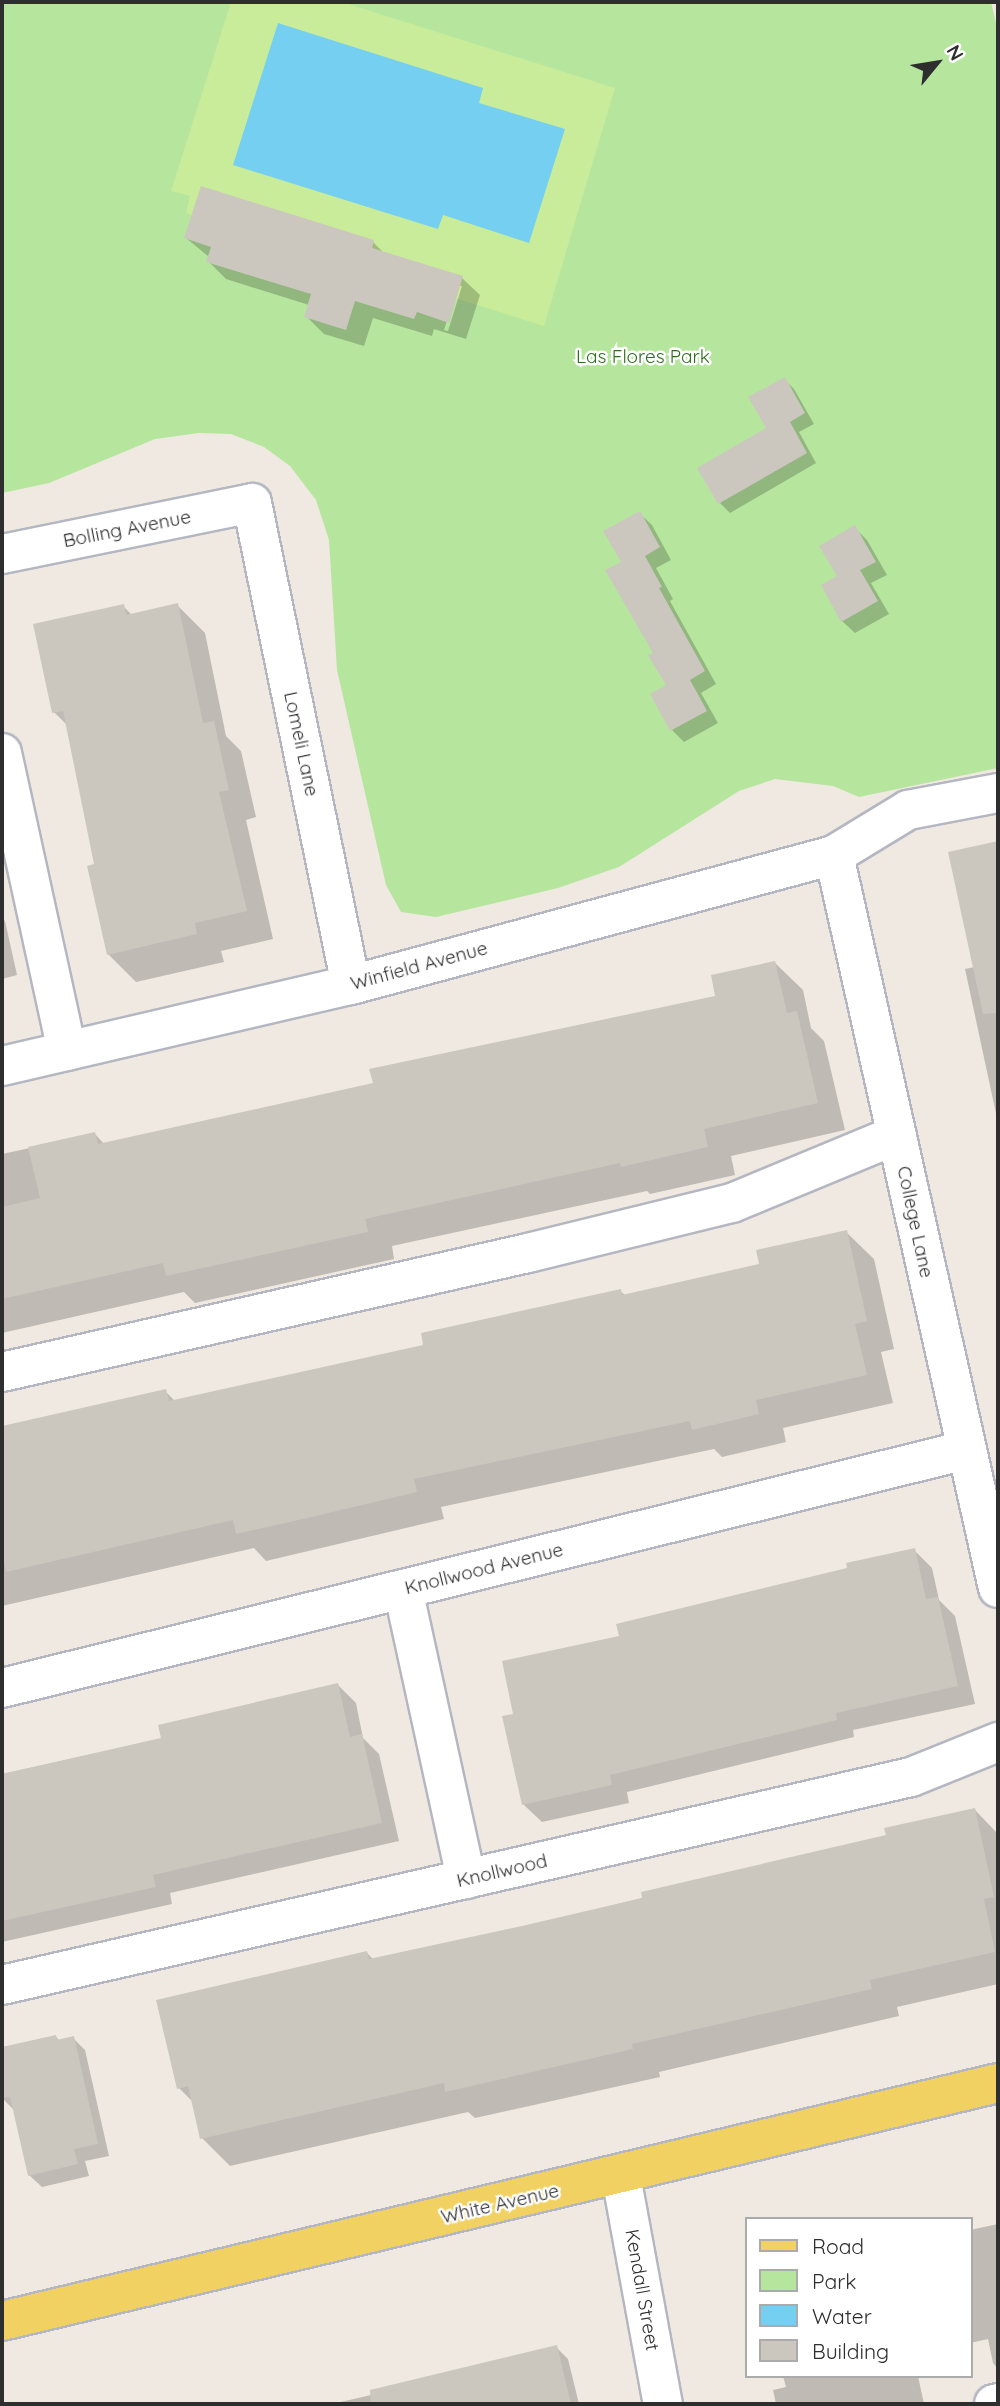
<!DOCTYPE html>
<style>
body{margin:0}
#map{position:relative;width:1000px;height:2406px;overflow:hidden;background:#efe9e1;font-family:Quicksand,sans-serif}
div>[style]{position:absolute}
.green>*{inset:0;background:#b6e59e}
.pitch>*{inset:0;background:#c9ec9a}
.water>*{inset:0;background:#75cff0}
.shadow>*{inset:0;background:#0003}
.building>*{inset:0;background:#cbc7bf}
.roads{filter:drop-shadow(2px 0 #b4b7c1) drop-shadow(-2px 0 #b4b7c1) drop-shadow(0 2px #b4b7c1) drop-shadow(0 -2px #b4b7c1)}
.minor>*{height:38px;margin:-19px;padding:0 19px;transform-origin:19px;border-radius:19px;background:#fff}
.major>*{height:38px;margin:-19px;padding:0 19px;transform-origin:19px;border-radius:19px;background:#f2d163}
span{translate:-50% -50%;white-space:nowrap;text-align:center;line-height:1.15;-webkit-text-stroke:5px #fff;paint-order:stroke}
.park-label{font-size:19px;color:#2c6e1b}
.street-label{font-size:19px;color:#2e2e2e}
.frame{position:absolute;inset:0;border:4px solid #2e2e2e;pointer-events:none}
.legend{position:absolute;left:745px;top:2217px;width:228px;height:161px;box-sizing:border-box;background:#fff;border:2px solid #ababab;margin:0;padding:9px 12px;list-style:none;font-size:21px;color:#2e2e2e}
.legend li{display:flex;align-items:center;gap:14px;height:35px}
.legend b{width:35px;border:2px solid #ababab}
.north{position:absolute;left:902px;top:28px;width:70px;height:70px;-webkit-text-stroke:5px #fff;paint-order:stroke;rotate:60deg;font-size:19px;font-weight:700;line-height:28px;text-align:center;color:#2e2e2e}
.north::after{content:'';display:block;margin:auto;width:24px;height:32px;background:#2e2e2e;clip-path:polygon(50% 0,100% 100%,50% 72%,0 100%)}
</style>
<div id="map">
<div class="green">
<div style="clip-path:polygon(2px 2px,991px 2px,998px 32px,998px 768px,859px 797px,833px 786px,775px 779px,739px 791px,619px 867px,558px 888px,436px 917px,401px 912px,386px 885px,337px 670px,329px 540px,316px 500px,290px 466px,264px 447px,231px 434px,199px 433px,155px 439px,49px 483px,2px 493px)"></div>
</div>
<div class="pitch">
<div style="clip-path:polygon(231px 2px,342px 2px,615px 88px,544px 326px,186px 213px,190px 196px,171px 191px)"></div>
</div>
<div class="water">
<div style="clip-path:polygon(278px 23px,483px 88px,479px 103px,565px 129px,529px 243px,443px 215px,438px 229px,233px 165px)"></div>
</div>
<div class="shadow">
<div style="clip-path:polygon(evenodd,186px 238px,373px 242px,385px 254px,462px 278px,480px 295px,466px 339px,434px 329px,432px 336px,373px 318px,364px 346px,324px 334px,306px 316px,309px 305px,226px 279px,208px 261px,209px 257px,186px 238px,458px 286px,462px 286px,448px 331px,444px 330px,458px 286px)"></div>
<div style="clip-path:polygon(784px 379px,794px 389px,814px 424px,799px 432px,816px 463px,730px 513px,720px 503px,768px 428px)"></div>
<div style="clip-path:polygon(639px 513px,652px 525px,671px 560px,656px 568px,673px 599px,670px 601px,716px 684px,701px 693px,718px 723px,684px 742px,672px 730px,652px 695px,668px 686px,623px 562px)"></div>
<div style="clip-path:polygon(855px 528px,867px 540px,887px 575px,871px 583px,889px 614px,855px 633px,842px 621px,839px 577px)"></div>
<div style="clip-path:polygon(177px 605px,205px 633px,226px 736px,241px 751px,256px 817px,246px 820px,273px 939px,221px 951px,224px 962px,136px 982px,108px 954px,96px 866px,68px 726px,54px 712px,123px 606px,132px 615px)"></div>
<div style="clip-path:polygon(998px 843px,998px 1123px,965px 969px,975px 967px,950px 854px)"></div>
<div style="clip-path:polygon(2px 918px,5px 921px,17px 975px,2px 979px)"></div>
<div style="clip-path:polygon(775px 963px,803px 990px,811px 1028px,824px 1041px,845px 1130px,731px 1156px,735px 1175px,650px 1194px,647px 1191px,392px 1246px,394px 1259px,195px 1303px,184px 1292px,2px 1333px,2px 1154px,95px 1134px,105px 1145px,375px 1084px,718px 998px)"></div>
<div style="clip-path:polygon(846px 1232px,874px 1259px,894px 1349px,881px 1352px,893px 1403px,783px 1428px,786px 1442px,722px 1457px,714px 1449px,441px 1507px,444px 1519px,266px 1561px,254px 1548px,2px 1606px,2px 1427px,165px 1391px,176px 1402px,425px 1346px,620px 1291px,626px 1296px,761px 1265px)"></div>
<div style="clip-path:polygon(914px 1550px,932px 1568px,939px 1600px,955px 1616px,975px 1704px,853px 1730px,854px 1737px,627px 1792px,629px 1803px,542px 1822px,524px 1805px,504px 1717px,515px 1715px,621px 1637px)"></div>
<div style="clip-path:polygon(338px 1685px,356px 1703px,363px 1738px,379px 1754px,399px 1841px,170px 1893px,172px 1904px,2px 1942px,2px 1774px,163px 1739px)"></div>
<div style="clip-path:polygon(975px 1810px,998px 1834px,998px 1984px,897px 2007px,899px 2016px,659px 2072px,660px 2077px,475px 2118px,468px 2112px,230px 2166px,202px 2138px,194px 2103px,179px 2088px,367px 1953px,374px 1960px,522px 1928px,888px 1837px)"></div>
<div style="clip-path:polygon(55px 2036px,60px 2041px,73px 2038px,85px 2050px,109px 2156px,85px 2161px,89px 2176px,42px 2187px,29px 2175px,15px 2111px,2px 2098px,2px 2048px)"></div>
<div style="clip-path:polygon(998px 2224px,998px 2369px,993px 2363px,988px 2339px,970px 2343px,970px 2230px)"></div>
<div style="clip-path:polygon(556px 2347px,568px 2359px,579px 2404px,332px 2404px,432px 2381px)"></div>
<div style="clip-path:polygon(783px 2376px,918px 2376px,924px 2404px,776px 2404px,773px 2390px,786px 2387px)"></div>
</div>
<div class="building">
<div style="clip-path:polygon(201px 186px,374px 240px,372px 248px,463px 276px,449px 323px,417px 312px,414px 319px,355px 301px,346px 330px,304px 317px,311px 294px,206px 262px,211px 247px,184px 238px)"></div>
<div style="clip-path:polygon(785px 377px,805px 413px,790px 422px,807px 453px,718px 504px,697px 468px,766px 428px,748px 397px)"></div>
<div style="clip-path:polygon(640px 511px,660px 547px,645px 556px,662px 587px,659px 588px,705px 671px,690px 680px,707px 711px,670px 731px,650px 694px,666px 685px,648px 655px,653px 653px,605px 570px,621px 562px,603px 531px)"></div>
<div style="clip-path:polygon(855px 525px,876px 562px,860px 570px,878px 601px,841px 622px,821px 585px,837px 576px,819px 546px)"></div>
<div style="clip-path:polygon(178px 603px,203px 723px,214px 721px,229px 790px,219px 792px,247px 911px,195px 923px,197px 934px,107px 955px,87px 866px,94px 864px,63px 711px,52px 713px,33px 624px,124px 604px,126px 615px)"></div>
<div style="clip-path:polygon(998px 841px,998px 1013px,983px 1014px,948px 852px)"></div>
<div style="clip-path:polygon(775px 961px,787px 1013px,797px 1011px,818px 1103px,704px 1129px,708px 1147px,621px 1167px,620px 1163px,365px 1219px,368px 1232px,166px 1276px,163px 1263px,2px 1299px,2px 1207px,40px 1198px,28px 1147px,95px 1132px,98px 1144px,373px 1083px,369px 1069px,715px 996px,711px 975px)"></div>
<div style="clip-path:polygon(847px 1230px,867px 1321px,855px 1324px,867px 1375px,756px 1400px,759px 1414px,692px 1430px,690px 1421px,414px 1479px,417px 1492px,303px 1519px,236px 1534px,233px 1520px,6px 1572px,2px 1552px,2px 1426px,166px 1389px,169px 1401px,423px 1345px,421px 1333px,621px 1289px,622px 1295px,759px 1264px,756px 1250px)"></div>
<div style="clip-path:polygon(915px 1548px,926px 1599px,938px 1597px,958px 1686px,836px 1713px,837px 1720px,610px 1775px,612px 1785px,522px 1805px,502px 1716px,513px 1714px,502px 1661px,619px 1636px,616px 1624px,847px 1568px,846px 1563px)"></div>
<div style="clip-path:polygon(338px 1683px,350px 1737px,362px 1734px,382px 1823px,153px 1875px,156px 1887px,2px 1921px,2px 1774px,161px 1738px,158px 1725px)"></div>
<div style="clip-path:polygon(975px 1808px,994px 1897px,984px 1899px,995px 1952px,870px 1980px,872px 1989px,632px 2044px,633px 2049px,445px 2092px,444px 2083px,200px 2139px,188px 2086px,177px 2089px,156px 2000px,367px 1951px,369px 1959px,522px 1926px,642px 1898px,641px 1892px,886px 1835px,884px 1828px)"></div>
<div style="clip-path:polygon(56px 2035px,57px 2040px,74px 2036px,98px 2144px,74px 2149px,78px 2164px,28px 2176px,10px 2097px,2px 2098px,2px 2047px)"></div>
<div style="clip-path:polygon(557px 2345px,571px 2404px,371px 2404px,370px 2390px)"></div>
</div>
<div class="roads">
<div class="minor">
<div style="left:2px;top:554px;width:255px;rotate:-11.5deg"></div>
<div style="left:252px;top:503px;width:492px;rotate:78.4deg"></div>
<div style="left:2px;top:753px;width:305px;rotate:77.7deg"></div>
<div style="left:834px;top:855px;width:751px;rotate:77.39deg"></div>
<div style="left:2px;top:1066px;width:358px;rotate:-13.1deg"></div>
<div style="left:351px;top:985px;width:500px;rotate:-15.06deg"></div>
<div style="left:834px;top:855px;width:87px;rotate:-31.3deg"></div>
<div style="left:908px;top:810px;width:92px;rotate:-10.7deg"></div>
<div style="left:2px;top:1372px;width:539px;rotate:-12.75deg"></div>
<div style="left:528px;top:1253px;width:210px;rotate:-13.8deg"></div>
<div style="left:732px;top:1203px;width:178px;rotate:-22.5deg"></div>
<div style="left:403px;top:1589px;width:297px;rotate:77.7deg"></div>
<div style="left:2px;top:1688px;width:993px;rotate:-13.87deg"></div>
<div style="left:2px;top:1985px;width:932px;rotate:-12.89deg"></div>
<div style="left:911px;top:1777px;width:94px;rotate:-21.9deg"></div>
<div style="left:621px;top:2176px;width:232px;rotate:79.6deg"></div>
<div style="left:994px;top:2404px;width:4px;rotate:-14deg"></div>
</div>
<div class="major">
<div style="left:2px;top:2321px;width:1024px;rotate:-13.44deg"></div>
</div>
</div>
<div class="park-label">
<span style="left:643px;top:357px">Las Flores Park</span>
</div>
<div class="street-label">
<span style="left:127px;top:529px;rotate:-11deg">Bolling Avenue</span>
<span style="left:301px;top:744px;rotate:78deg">Lomeli Lane</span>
<span style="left:419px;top:966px;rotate:-15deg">Winfield Avenue</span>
<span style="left:915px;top:1222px;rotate:78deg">College Lane</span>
<span style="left:484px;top:1569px;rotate:-14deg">Knollwood Avenue</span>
<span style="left:502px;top:1871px;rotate:-13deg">Knollwood</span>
<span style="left:500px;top:2204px;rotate:-13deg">White Avenue</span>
<span style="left:642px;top:2290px;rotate:80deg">Kendall Street</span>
</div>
<div class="frame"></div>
<ul class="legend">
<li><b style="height:9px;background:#f2d163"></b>Road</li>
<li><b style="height:19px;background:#b6e59e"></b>Park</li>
<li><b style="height:19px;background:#75cff0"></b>Water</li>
<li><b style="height:19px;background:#cbc7bf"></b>Building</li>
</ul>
<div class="north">N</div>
</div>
